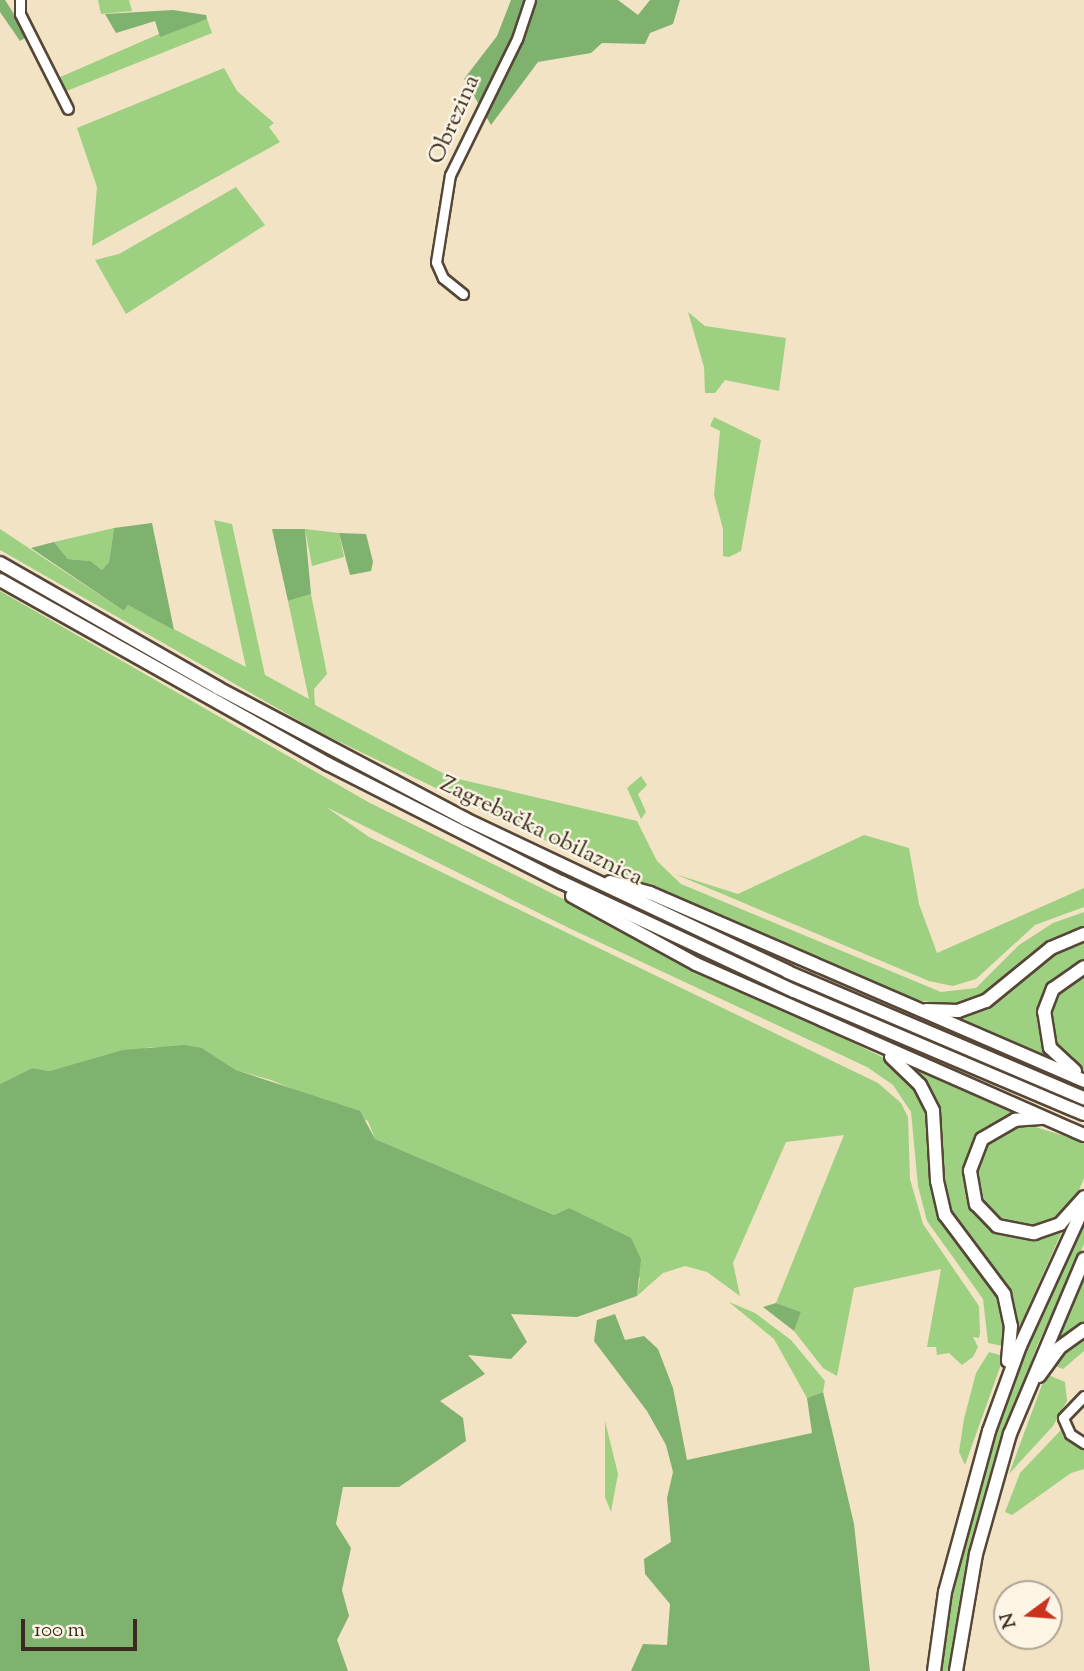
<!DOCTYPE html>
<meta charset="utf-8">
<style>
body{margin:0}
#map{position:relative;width:1084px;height:1671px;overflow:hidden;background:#f2e3c5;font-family:"Sorts Mill Goudy",serif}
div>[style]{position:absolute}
.green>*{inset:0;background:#9dd080}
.forest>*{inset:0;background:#7eb26e}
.roads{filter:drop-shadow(2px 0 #564637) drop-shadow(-2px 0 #564637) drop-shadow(0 2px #564637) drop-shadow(0 -2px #564637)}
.minor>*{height:9px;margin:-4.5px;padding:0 4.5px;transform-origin:4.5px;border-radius:4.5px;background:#fff}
.highway>*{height:12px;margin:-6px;padding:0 6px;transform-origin:6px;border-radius:6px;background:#fff}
span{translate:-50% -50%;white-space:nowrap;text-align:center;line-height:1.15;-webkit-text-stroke:5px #fcf5e5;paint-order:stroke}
.street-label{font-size:24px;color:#3b2a1e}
.north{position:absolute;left:993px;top:1580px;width:70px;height:70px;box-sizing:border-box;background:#fcf5e5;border:2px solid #afa495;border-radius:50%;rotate:254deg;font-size:19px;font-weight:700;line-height:28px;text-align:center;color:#3b2a1e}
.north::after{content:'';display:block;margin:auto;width:24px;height:32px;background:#c8321e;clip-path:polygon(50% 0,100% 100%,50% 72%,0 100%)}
.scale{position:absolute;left:21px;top:1619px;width:116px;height:32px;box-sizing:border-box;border:4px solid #3b2a1e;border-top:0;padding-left:9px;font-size:21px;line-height:24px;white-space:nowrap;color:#3b2a1e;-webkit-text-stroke:5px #fcf5e5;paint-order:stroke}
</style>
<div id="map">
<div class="green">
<div style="clip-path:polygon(98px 0,129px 0,132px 11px,101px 14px)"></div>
<div style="clip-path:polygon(207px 19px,212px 33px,64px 92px,58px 78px,159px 34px)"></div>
<div style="clip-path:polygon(224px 68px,237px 91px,274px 123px,269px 127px,280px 142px,92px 246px,97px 187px,77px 128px)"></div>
<div style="clip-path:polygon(236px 187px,265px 225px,126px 314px,95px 260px,119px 254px)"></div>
<div style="clip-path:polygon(688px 312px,705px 326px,786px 338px,779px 391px,725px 380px,715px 393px,705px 393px,704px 367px)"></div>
<div style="clip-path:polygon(714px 417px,761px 440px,741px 551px,729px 557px,723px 556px,723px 529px,714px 495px,720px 431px,710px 426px)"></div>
<div style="clip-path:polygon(214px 520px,232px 524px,265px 675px,309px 699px,288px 601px,311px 594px,327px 674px,314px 689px,315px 705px,450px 777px,637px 821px,657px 861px,681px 884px,941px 992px,976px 988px,1019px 945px,1053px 923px,1084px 912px,1084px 929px,1048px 943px,979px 998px,953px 1005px,916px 1000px,609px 871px,319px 732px,0 550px,0 529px,124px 611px,128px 605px,246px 667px)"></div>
<div style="clip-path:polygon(114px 528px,109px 562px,102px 570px,89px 561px,68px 559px,54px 542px)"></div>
<div style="clip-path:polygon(305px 529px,339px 533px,344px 557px,312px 566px)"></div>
<div style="clip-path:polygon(0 591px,370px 803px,894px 1063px,907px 1074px,929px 1112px,936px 1194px,1006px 1310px,1007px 1347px,988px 1343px,983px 1299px,927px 1221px,918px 1186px,911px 1112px,893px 1085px,867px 1067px,571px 929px,326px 807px,369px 837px,878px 1083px,901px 1103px,908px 1117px,910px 1179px,923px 1224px,979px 1306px,980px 1333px,979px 1338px,973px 1337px,978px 1347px,973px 1357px,962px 1365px,949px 1353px,937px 1355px,936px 1347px,927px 1347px,941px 1269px,854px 1288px,837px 1376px,823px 1368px,794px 1331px,801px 1312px,776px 1303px,844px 1135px,786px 1142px,733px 1263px,740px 1296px,707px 1272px,685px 1266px,663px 1273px,637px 1296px,640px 1278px,569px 1208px,554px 1215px,375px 1139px,368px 1121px,271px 1080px,236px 1070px,202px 1048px,151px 1047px,50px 1071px,32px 1068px,0 1084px)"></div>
<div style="clip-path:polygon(641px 776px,647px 785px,638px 794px,646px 812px,641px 819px,627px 788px)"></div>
<div style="clip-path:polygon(864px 835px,909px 848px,919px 904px,937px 953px,1084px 888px,1084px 907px,1035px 925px,976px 979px,953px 986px,929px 981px,675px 874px,738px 894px)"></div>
<div style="clip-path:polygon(1084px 940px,1084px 962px,1056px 978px,1040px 1018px,1050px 1059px,947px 1016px,995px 1001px,1056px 952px)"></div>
<div style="clip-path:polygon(1084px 971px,1084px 1072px,1055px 1048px,1049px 1016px,1055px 996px)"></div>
<div style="clip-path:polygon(919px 1071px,1023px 1115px,998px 1121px,981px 1134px,969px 1152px,965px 1174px,972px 1206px,997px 1231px,1033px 1238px,1063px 1229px,1018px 1330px,1007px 1284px,959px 1225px,947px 1201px,940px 1119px)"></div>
<div style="clip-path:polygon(1029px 1125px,1084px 1142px,1084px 1178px,1077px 1195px,1060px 1216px,1030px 1228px,996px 1218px,986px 1208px,975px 1181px,977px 1164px,990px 1140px,1013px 1126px)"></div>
<div style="clip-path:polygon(1084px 1220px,1084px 1244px,1037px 1346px,998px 1453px,967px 1562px,950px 1671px,941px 1671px,955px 1578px,984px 1462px,1019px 1365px)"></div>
<div style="clip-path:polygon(1084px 1280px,1084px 1325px,1057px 1340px,1075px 1298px)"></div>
<div style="clip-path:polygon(729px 1302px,755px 1313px,791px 1340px,825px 1381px,823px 1392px,807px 1398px,774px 1339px)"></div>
<div style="clip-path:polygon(1084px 1336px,1084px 1351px,1063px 1369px,1050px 1364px)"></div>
<div style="clip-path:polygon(989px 1352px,1004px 1356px,965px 1465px,959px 1452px,964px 1419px,976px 1373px)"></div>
<div style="clip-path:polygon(1046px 1374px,1065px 1382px,1067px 1401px,1053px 1426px,1009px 1474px)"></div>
<div style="clip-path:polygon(605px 1421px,618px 1474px,611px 1512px,605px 1497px)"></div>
<div style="clip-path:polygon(1061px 1430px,1084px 1446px,1084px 1469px,1071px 1473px,1012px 1515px,1005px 1512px,1020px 1473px)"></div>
</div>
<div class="forest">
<div style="clip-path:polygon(0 0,5px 0,28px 36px,20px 41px,0 12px)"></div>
<div style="clip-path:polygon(511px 0,618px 0,638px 15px,650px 0,680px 0,673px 24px,650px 33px,645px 44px,602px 43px,591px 53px,538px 62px,491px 125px,464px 79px,497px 36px)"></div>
<div style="clip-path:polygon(173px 10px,206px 15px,207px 19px,160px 37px,155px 21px,116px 33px,105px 14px)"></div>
<div style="clip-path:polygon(152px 523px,174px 630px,128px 605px,124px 611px,31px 548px,54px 542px,68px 559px,90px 561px,102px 570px,109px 562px,114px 528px)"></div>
<div style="clip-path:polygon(272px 529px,305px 529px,311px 594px,288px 601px)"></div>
<div style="clip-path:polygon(339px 533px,366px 534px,373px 562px,371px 571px,350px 575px)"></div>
<div style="clip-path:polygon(184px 1045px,202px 1048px,236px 1070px,360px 1111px,375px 1139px,554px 1215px,569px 1208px,631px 1238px,641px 1259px,637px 1296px,577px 1317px,511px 1314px,527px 1342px,511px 1359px,468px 1355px,485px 1374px,440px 1401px,463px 1418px,466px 1441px,399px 1487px,343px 1487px,336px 1524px,351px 1548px,342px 1590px,349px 1616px,337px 1640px,348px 1671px,0 1671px,0 1084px,32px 1068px,50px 1071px,123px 1050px)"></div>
<div style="clip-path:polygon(776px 1303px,801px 1312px,794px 1331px,763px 1307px)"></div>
<div style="clip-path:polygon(615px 1314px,625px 1340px,644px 1336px,658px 1349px,673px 1388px,687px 1460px,812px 1433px,807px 1398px,823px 1392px,854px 1524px,870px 1671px,631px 1671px,643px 1644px,667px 1645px,670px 1604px,645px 1574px,644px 1559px,671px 1542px,667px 1498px,673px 1472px,666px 1445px,647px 1411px,594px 1341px,597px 1320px)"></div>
</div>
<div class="roads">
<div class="minor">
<div style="left:20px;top:0;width:14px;rotate:90deg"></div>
<div style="left:20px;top:14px;width:106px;rotate:63.2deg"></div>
<div style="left:463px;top:294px;width:26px;rotate:-141deg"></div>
<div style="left:443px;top:278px;width:17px;rotate:-114deg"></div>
<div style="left:436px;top:262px;width:88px;rotate:-80.9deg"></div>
<div style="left:450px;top:175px;width:152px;rotate:-63.8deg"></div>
<div style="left:517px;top:39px;width:41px;rotate:-71.6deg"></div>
<div style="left:1084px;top:1396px;width:30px;rotate:134deg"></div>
<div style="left:1063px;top:1418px;width:17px;rotate:66deg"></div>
<div style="left:1070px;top:1434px;width:17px;rotate:33deg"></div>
</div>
<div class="highway">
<div style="left:0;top:563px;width:251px;rotate:29.8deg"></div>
<div style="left:218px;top:688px;width:280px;rotate:27.9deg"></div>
<div style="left:465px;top:819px;width:357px;rotate:25.3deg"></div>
<div style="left:788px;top:972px;width:322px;rotate:23.1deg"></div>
<div style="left:0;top:580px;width:376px;rotate:29.3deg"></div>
<div style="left:328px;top:764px;width:261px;rotate:26.9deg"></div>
<div style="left:561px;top:882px;width:257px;rotate:25.1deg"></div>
<div style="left:794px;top:991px;width:315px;rotate:23deg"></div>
<div style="left:610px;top:882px;width:41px;rotate:15.4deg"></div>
<div style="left:650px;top:893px;width:473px;rotate:23.4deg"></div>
<div style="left:572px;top:896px;width:141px;rotate:28.7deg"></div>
<div style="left:696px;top:964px;width:424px;rotate:23.8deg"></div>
<div style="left:926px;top:1010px;width:32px;rotate:2deg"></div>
<div style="left:958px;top:1011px;width:30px;rotate:-20deg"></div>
<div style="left:986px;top:1001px;width:84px;rotate:-39.2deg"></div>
<div style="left:1051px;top:948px;width:36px;rotate:-23deg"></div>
<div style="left:891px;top:1057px;width:40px;rotate:44deg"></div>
<div style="left:920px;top:1085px;width:29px;rotate:63deg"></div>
<div style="left:933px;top:1111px;width:70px;rotate:86.7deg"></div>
<div style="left:937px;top:1181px;width:35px;rotate:77deg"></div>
<div style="left:945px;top:1215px;width:99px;rotate:53.2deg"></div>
<div style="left:1004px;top:1294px;width:33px;rotate:78deg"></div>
<div style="left:1011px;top:1326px;width:35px;rotate:95deg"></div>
<div style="left:1075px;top:1071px;width:34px;rotate:-137deg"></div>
<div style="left:1050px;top:1048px;width:36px;rotate:-99deg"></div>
<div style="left:1044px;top:1012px;width:25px;rotate:-69deg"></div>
<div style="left:1053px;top:989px;width:38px;rotate:-35deg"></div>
<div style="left:1041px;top:1118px;width:26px;rotate:176deg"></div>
<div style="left:1015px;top:1120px;width:38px;rotate:150deg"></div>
<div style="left:982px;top:1139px;width:34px;rotate:111deg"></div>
<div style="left:970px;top:1171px;width:34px;rotate:80deg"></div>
<div style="left:976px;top:1204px;width:30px;rotate:46deg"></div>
<div style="left:997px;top:1226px;width:38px;rotate:11deg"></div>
<div style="left:1034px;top:1233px;width:28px;rotate:-19deg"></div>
<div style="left:1060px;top:1224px;width:36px;rotate:-48deg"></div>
<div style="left:1039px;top:1376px;width:34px;rotate:-54deg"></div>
<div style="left:1059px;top:1348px;width:31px;rotate:-36deg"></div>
<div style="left:934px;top:1671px;width:80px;rotate:-82.1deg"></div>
<div style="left:945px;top:1592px;width:167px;rotate:-74.7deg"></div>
<div style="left:989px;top:1431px;width:90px;rotate:-70deg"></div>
<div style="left:1020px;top:1346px;width:154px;rotate:-65.4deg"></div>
<div style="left:956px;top:1671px;width:119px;rotate:-80.3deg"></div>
<div style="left:976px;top:1554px;width:125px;rotate:-74.2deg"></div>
<div style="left:1010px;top:1434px;width:190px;rotate:-67.1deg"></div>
</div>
</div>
<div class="street-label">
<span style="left:455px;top:120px;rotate:-66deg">Obrezina</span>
<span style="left:541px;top:832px;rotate:26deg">Zagrebačka obilaznica</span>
</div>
<div class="north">N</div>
<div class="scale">100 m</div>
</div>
